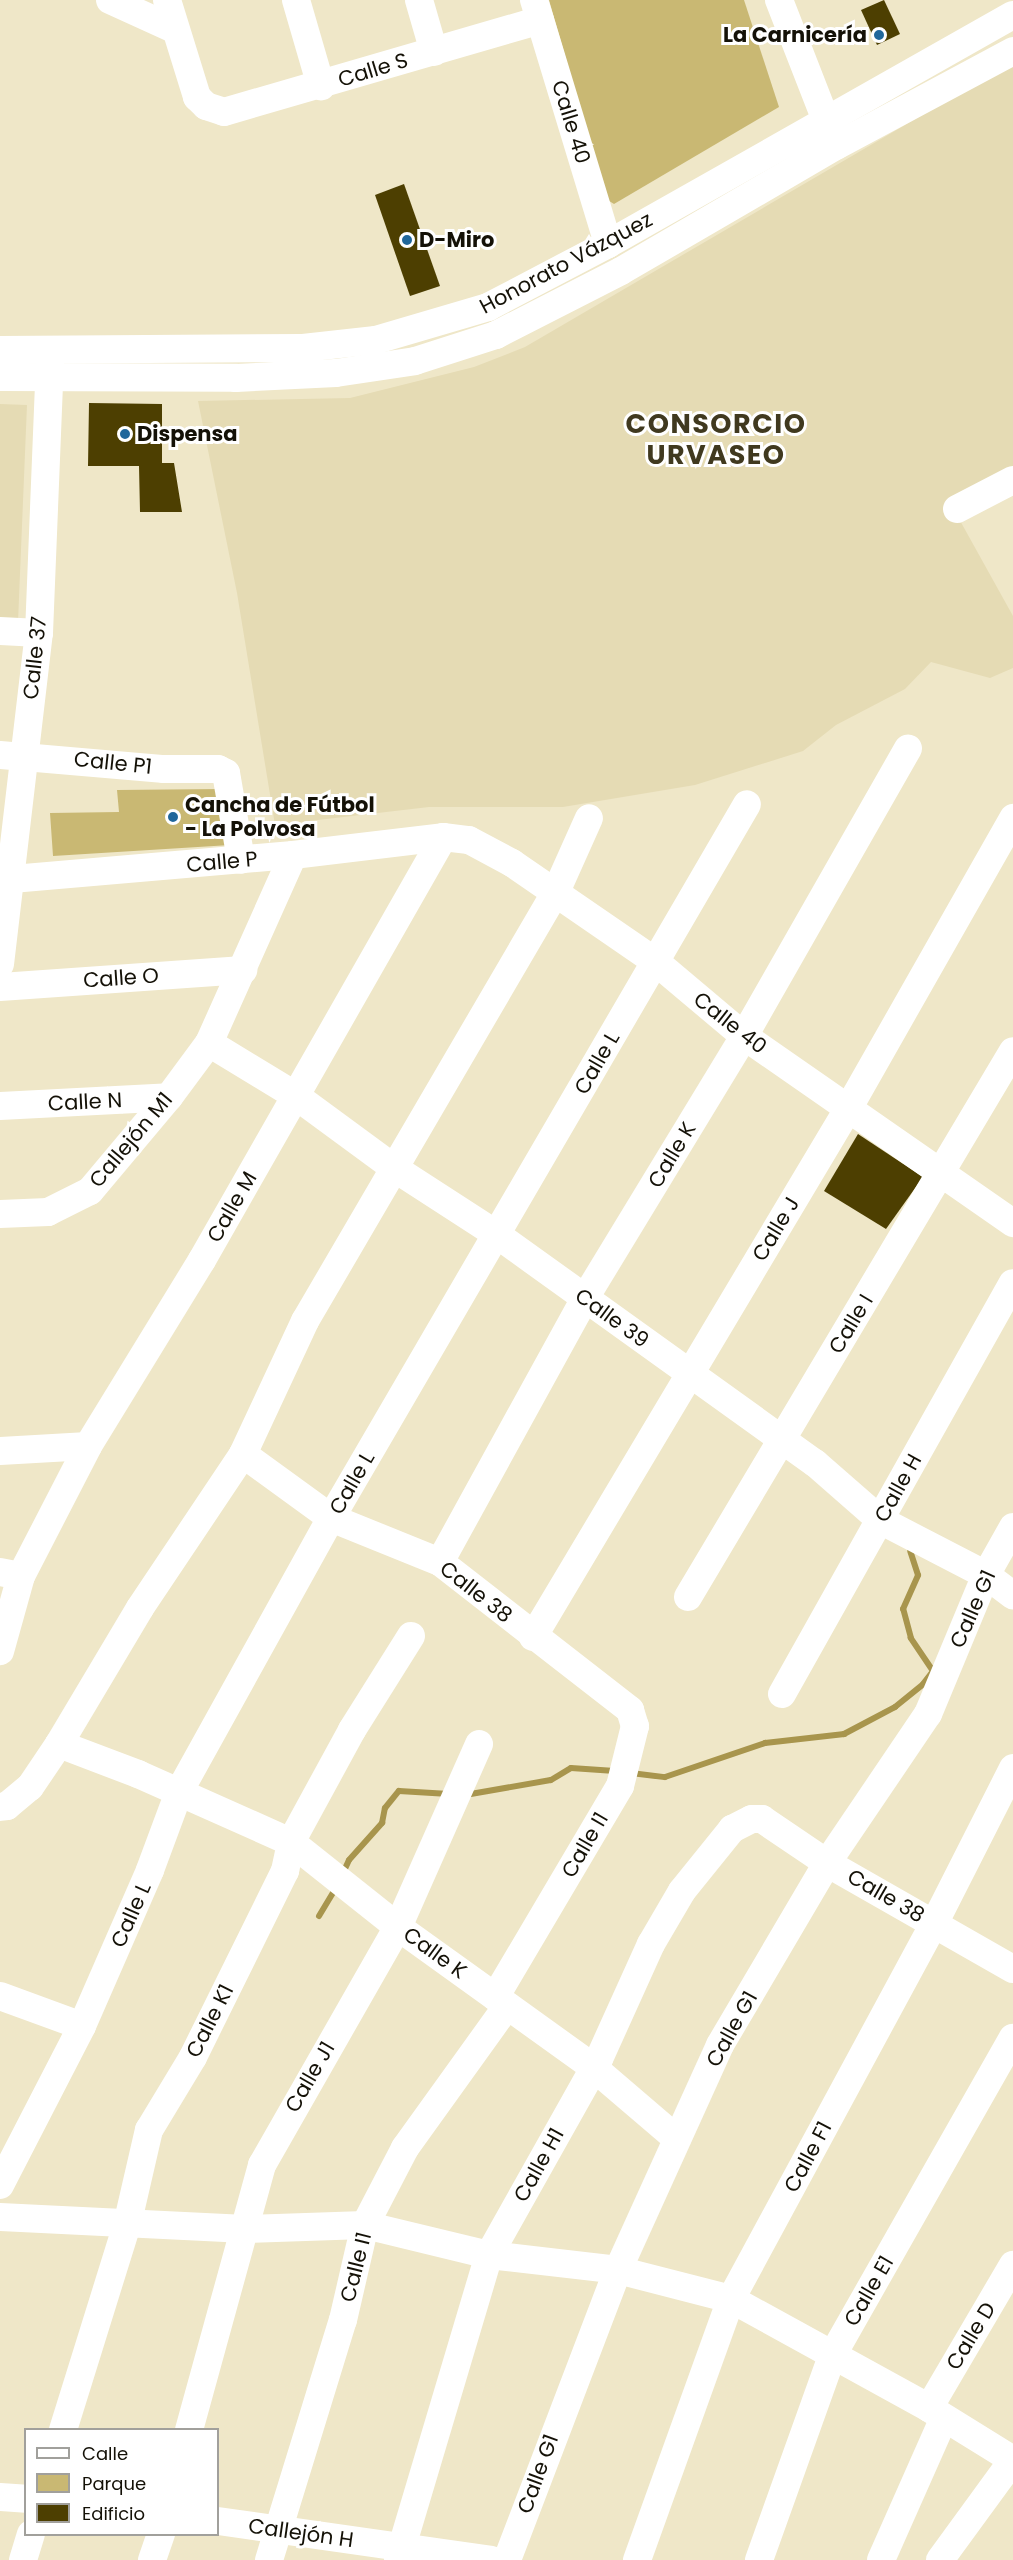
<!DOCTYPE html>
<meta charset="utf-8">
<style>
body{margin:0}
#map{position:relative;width:1013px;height:2560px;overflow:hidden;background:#efe7c8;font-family:Poppins,sans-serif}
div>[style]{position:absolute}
.built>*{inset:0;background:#e5dbb4}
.green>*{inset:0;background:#c9b873}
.stream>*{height:6px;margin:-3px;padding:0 3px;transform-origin:3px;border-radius:3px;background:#a8954d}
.building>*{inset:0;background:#4d3f01}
.minor>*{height:28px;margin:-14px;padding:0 14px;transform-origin:14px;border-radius:14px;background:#fff}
.dots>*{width:16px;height:16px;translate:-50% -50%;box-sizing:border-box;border:3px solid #fff;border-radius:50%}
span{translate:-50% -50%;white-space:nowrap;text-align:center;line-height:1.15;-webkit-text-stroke:6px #fff;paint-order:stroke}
.poi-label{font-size:21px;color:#141107;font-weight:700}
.right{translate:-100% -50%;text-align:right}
.left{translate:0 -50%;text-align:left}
.street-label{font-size:21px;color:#141107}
.district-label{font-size:27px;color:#40391f;font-weight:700;letter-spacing:1.5px}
.legend{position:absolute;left:24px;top:2428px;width:195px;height:108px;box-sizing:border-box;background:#fff;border:2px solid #a1a09c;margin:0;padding:8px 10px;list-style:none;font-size:18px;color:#141107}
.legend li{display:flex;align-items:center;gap:12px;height:30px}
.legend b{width:30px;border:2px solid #a1a09c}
</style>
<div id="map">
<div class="built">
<div style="clip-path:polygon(1013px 62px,1013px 475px,953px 508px,1013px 616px,1013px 668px,990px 678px,931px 662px,905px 689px,836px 725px,803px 751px,695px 785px,563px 807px,429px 807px,275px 825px,237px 593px,198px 401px,350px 398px,474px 367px,525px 347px)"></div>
<div style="clip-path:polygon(0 404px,27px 405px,18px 622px,0 621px)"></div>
</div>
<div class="green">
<div style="clip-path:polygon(549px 0,744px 0,779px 107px,614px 204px,606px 199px)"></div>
<div style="clip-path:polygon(222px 789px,230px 845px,53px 856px,50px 813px,119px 812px,117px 790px)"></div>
</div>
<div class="stream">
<div style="left:631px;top:1773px;width:34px;rotate:7deg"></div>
<div style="left:665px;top:1777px;width:106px;rotate:-18.8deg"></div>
<div style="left:765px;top:1743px;width:80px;rotate:-6.5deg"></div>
<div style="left:844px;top:1734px;width:58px;rotate:-27.9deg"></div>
<div style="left:895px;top:1707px;width:36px;rotate:-39deg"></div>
<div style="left:923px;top:1684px;width:16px;rotate:-52deg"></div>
<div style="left:933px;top:1671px;width:40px;rotate:-124deg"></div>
<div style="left:911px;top:1638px;width:30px;rotate:-105deg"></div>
<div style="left:903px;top:1609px;width:37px;rotate:-66deg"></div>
<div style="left:918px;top:1575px;width:25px;rotate:-108deg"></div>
<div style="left:465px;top:1795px;width:87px;rotate:-9.9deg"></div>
<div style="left:551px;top:1780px;width:23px;rotate:-31deg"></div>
<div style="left:571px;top:1768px;width:44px;rotate:3.9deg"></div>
<div style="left:343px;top:1873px;width:14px;rotate:-65deg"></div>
<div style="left:349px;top:1860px;width:50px;rotate:-48.3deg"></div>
<div style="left:382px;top:1823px;width:15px;rotate:-79deg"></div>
<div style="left:385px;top:1808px;width:22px;rotate:-51deg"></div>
<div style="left:399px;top:1791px;width:50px;rotate:3.4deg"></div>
<div style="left:319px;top:1916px;width:33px;rotate:-59deg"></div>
</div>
<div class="building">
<div style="clip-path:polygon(884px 0,900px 34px,877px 45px,861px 10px)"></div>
<div style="clip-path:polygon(404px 184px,440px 286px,410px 296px,375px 195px)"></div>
<div style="clip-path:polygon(89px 403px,162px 404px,162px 463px,174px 463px,182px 512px,140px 512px,139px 466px,88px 466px)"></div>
<div style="clip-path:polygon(858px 1134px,923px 1177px,886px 1229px,824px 1191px)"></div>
</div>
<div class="minor">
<div style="left:110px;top:0;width:70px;rotate:24.4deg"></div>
<div style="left:167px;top:0;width:102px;rotate:72.8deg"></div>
<div style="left:197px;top:97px;width:13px;rotate:45deg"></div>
<div style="left:206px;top:106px;width:19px;rotate:18deg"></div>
<div style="left:224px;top:112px;width:329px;rotate:-16.2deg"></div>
<div style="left:296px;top:0;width:90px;rotate:73.8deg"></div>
<div style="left:419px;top:0;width:54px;rotate:73.9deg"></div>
<div style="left:534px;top:0;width:255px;rotate:73.1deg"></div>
<div style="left:779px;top:0;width:146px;rotate:68.7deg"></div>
<div style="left:0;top:350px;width:303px;rotate:-0.4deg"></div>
<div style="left:303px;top:348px;width:73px;rotate:-6.3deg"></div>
<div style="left:376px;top:340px;width:117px;rotate:-16.4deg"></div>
<div style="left:488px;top:307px;width:136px;rotate:-27.7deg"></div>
<div style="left:608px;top:244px;width:465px;rotate:-29.5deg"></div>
<div style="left:0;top:377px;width:236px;rotate:0.2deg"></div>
<div style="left:236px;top:378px;width:100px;rotate:-2.9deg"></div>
<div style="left:336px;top:373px;width:80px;rotate:-8.6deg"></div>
<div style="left:415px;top:361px;width:85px;rotate:-17.8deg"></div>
<div style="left:496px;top:335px;width:140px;rotate:-27.1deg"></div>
<div style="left:621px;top:271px;width:249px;rotate:-30.2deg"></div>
<div style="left:836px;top:146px;width:201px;rotate:-28.2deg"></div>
<div style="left:957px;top:509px;width:63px;rotate:-27.4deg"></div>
<div style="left:0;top:631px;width:39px;rotate:3deg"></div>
<div style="left:0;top:755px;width:165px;rotate:4.9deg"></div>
<div style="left:164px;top:769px;width:54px"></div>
<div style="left:218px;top:769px;width:9px;rotate:27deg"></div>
<div style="left:226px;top:773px;width:88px;rotate:80.2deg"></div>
<div style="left:0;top:880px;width:294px;rotate:-4.9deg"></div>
<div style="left:293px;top:855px;width:151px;rotate:-6.8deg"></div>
<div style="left:443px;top:837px;width:26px;rotate:7deg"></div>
<div style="left:469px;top:840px;width:49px;rotate:28.1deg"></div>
<div style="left:512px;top:863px;width:175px;rotate:34.5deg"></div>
<div style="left:656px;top:962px;width:115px;rotate:40.1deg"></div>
<div style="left:744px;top:1036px;width:328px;rotate:34.8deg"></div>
<div style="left:0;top:964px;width:333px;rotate:-83.3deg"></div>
<div style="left:39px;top:633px;width:276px;rotate:-87.7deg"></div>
<div style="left:0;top:987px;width:244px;rotate:-4deg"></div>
<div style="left:209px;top:1043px;width:102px;rotate:31.3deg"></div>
<div style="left:296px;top:1096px;width:122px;rotate:36.3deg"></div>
<div style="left:394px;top:1168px;width:121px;rotate:32.9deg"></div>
<div style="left:496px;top:1234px;width:393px;rotate:35.7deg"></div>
<div style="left:815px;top:1463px;width:86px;rotate:41.2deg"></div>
<div style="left:880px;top:1520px;width:119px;rotate:27.4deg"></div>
<div style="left:986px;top:1575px;width:34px;rotate:37deg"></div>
<div style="left:0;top:1106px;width:169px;rotate:-3deg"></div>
<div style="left:0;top:1214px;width:48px;rotate:-2.4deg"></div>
<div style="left:48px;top:1212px;width:47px;rotate:-26.6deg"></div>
<div style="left:90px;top:1191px;width:123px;rotate:-50deg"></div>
<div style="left:169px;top:1097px;width:67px;rotate:-53.5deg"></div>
<div style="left:209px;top:1043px;width:206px;rotate:-65.9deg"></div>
<div style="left:0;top:1451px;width:88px;rotate:-3.3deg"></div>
<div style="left:243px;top:1454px;width:109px;rotate:36deg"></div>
<div style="left:331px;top:1518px;width:118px;rotate:22deg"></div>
<div style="left:440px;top:1562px;width:241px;rotate:37.9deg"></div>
<div style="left:630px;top:1710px;width:17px;rotate:73deg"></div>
<div style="left:635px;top:1726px;width:62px;rotate:104deg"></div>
<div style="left:620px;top:1786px;width:245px;rotate:120.6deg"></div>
<div style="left:440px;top:1562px;width:301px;rotate:-61.2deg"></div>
<div style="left:585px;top:1298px;width:306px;rotate:-58.7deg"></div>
<div style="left:744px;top:1036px;width:331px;rotate:-60.3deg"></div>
<div style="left:0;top:1572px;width:21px;rotate:11deg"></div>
<div style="left:21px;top:1576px;width:78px;rotate:105.6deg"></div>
<div style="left:21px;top:1576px;width:146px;rotate:-62.7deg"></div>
<div style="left:88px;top:1446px;width:218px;rotate:-58.5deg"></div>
<div style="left:202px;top:1260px;width:487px;rotate:-60.3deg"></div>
<div style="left:688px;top:1597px;width:635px;rotate:-59.24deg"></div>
<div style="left:533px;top:1637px;width:615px;rotate:-59.18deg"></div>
<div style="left:848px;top:1109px;width:335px;rotate:-60.4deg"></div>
<div style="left:782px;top:1694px;width:471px;rotate:-60.7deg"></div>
<div style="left:59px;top:1744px;width:158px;rotate:-59.2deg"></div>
<div style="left:140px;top:1608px;width:185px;rotate:-56.2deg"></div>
<div style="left:243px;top:1454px;width:147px;rotate:-65deg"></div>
<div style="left:305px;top:1321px;width:495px;rotate:-59.7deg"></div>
<div style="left:555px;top:894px;width:83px;rotate:-65.9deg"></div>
<div style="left:0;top:1807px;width:7px;rotate:-8deg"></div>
<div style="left:7px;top:1806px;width:30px;rotate:-40deg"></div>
<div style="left:30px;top:1787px;width:52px;rotate:-56deg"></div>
<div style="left:59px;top:1744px;width:85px;rotate:20.8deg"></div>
<div style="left:138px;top:1774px;width:167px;rotate:24deg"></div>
<div style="left:291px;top:1842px;width:137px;rotate:38.5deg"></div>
<div style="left:398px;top:1927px;width:241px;rotate:35.7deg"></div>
<div style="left:594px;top:2068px;width:109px;rotate:40.5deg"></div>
<div style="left:0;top:1996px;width:87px;rotate:20.1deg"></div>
<div style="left:0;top:2185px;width:179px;rotate:-62.7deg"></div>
<div style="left:82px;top:2026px;width:170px;rotate:-66.4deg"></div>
<div style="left:150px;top:1870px;width:83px;rotate:-69.6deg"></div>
<div style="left:179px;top:1792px;width:313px;rotate:-61deg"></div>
<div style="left:331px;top:1518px;width:826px;rotate:-59.77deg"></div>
<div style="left:0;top:2217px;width:246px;rotate:2.8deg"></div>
<div style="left:246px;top:2229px;width:119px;rotate:-1.9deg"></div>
<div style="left:365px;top:2225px;width:128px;rotate:13.6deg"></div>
<div style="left:489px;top:2255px;width:130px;rotate:6.6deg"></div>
<div style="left:618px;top:2270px;width:117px;rotate:14.4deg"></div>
<div style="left:731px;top:2299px;width:226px;rotate:28.8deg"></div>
<div style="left:929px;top:2408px;width:99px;rotate:31.8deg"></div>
<div style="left:929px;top:2408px;width:166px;rotate:-59.6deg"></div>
<div style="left:63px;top:2430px;width:215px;rotate:-72.7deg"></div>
<div style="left:127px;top:2225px;width:98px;rotate:-77deg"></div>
<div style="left:149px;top:2130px;width:85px;rotate:-58.9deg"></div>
<div style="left:193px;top:2057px;width:208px;rotate:-63.7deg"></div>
<div style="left:285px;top:1871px;width:30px;rotate:-78deg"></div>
<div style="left:291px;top:1842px;width:128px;rotate:-61.4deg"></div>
<div style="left:352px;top:1730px;width:111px;rotate:-57.9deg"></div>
<div style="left:189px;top:2430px;width:275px;rotate:-74.6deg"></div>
<div style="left:262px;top:2165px;width:274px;rotate:-60.3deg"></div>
<div style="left:398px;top:1927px;width:200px;rotate:-66.1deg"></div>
<div style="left:0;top:2497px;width:26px;rotate:4deg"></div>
<div style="left:218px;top:2521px;width:276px;rotate:8.1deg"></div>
<div style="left:23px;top:2560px;width:27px;rotate:-73deg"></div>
<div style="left:152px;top:2560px;width:28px;rotate:-71deg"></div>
<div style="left:269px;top:2560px;width:251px;rotate:-72.9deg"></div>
<div style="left:343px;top:2320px;width:98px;rotate:-77deg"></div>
<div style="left:365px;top:2225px;width:87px;rotate:-62.5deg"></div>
<div style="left:405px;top:2148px;width:175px;rotate:-54.3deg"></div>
<div style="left:398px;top:2560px;width:318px;rotate:-73.4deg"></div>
<div style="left:489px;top:2255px;width:225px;rotate:-60.7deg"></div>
<div style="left:599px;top:2059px;width:126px;rotate:-65.7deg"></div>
<div style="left:651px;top:1944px;width:61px;rotate:-59.7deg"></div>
<div style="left:682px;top:1891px;width:80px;rotate:-51.1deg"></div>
<div style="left:732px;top:1829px;width:22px;rotate:-27deg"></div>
<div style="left:752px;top:1819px;width:10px"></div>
<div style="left:762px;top:1819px;width:78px;rotate:34.1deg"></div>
<div style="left:827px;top:1863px;width:214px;rotate:29.7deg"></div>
<div style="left:507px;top:2560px;width:311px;rotate:-69.1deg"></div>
<div style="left:618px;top:2270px;width:247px;rotate:-65.6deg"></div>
<div style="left:720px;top:2045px;width:211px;rotate:-59.5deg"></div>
<div style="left:827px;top:1863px;width:180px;rotate:-55.9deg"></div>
<div style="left:928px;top:1714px;width:151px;rotate:-67.4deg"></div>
<div style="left:986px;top:1575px;width:55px;rotate:-60.6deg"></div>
<div style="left:637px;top:2560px;width:277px;rotate:-70.2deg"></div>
<div style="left:731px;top:2299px;width:426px;rotate:-61.6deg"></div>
<div style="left:934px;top:1924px;width:175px;rotate:-63.1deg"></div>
<div style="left:759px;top:2560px;width:217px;rotate:-70.3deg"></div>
<div style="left:832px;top:2356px;width:366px;rotate:-60.4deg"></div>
<div style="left:881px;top:2560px;width:155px;rotate:-66.1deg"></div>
<div style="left:940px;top:2560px;width:124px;rotate:-53.9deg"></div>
</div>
<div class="dots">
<div style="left:879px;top:35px;background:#20679b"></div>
<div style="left:407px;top:240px;background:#20679b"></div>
<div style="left:125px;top:434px;background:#20679b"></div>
<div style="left:173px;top:817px;background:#20679b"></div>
</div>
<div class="poi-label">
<span class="right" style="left:867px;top:35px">La Carnicería</span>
<span class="left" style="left:419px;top:240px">D-Miro</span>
<span class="left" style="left:137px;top:434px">Dispensa</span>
<span class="left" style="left:185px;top:817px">Cancha de Fútbol<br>- La Polvosa</span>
</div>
<div class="street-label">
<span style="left:373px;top:70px;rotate:-17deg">Calle S</span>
<span style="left:571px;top:122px;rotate:73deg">Calle 40</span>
<span style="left:566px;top:263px;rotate:-28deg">Honorato Vázquez</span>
<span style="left:35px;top:658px;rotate:-84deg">Calle 37</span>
<span style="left:113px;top:763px;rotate:6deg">Calle P1</span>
<span style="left:222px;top:862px;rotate:-5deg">Calle P</span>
<span style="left:121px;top:978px;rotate:-4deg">Calle O</span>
<span style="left:730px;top:1023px;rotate:38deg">Calle 40</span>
<span style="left:597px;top:1063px;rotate:-60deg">Calle L</span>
<span style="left:85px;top:1102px;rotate:-3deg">Calle N</span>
<span style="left:131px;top:1140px;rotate:-50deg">Callejón M1</span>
<span style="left:672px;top:1155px;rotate:-59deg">Calle K</span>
<span style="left:232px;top:1207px;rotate:-60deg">Calle M</span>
<span style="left:776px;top:1229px;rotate:-59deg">Calle J</span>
<span style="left:612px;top:1318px;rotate:36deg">Calle 39</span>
<span style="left:851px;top:1324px;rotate:-59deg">Calle I</span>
<span style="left:352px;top:1483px;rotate:-60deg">Calle L</span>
<span style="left:898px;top:1488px;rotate:-61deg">Calle H</span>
<span style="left:476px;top:1592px;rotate:38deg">Calle 38</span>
<span style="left:973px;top:1609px;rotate:-66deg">Calle G1</span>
<span style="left:585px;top:1845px;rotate:-60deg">Calle I1</span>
<span style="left:886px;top:1896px;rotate:30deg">Calle 38</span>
<span style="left:131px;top:1915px;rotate:-66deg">Calle L</span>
<span style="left:435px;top:1953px;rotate:36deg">Calle K</span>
<span style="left:210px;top:2021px;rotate:-63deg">Calle K1</span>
<span style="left:732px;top:2029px;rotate:-61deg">Calle G1</span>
<span style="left:310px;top:2077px;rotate:-60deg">Calle J1</span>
<span style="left:808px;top:2157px;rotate:-62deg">Calle F1</span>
<span style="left:539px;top:2165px;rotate:-61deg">Calle H1</span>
<span style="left:356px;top:2267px;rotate:-76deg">Calle I1</span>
<span style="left:869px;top:2291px;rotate:-60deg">Calle E1</span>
<span style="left:971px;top:2336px;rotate:-59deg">Calle D</span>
<span style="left:538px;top:2474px;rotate:-70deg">Calle G1</span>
<span style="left:301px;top:2533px;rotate:8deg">Callejón H</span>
</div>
<div class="district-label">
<span style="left:716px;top:439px">CONSORCIO<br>URVASEO</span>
</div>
<ul class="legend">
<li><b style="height:8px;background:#fff"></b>Calle</li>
<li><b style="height:16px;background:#c9b873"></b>Parque</li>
<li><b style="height:16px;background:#4d3f01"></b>Edificio</li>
</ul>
</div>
